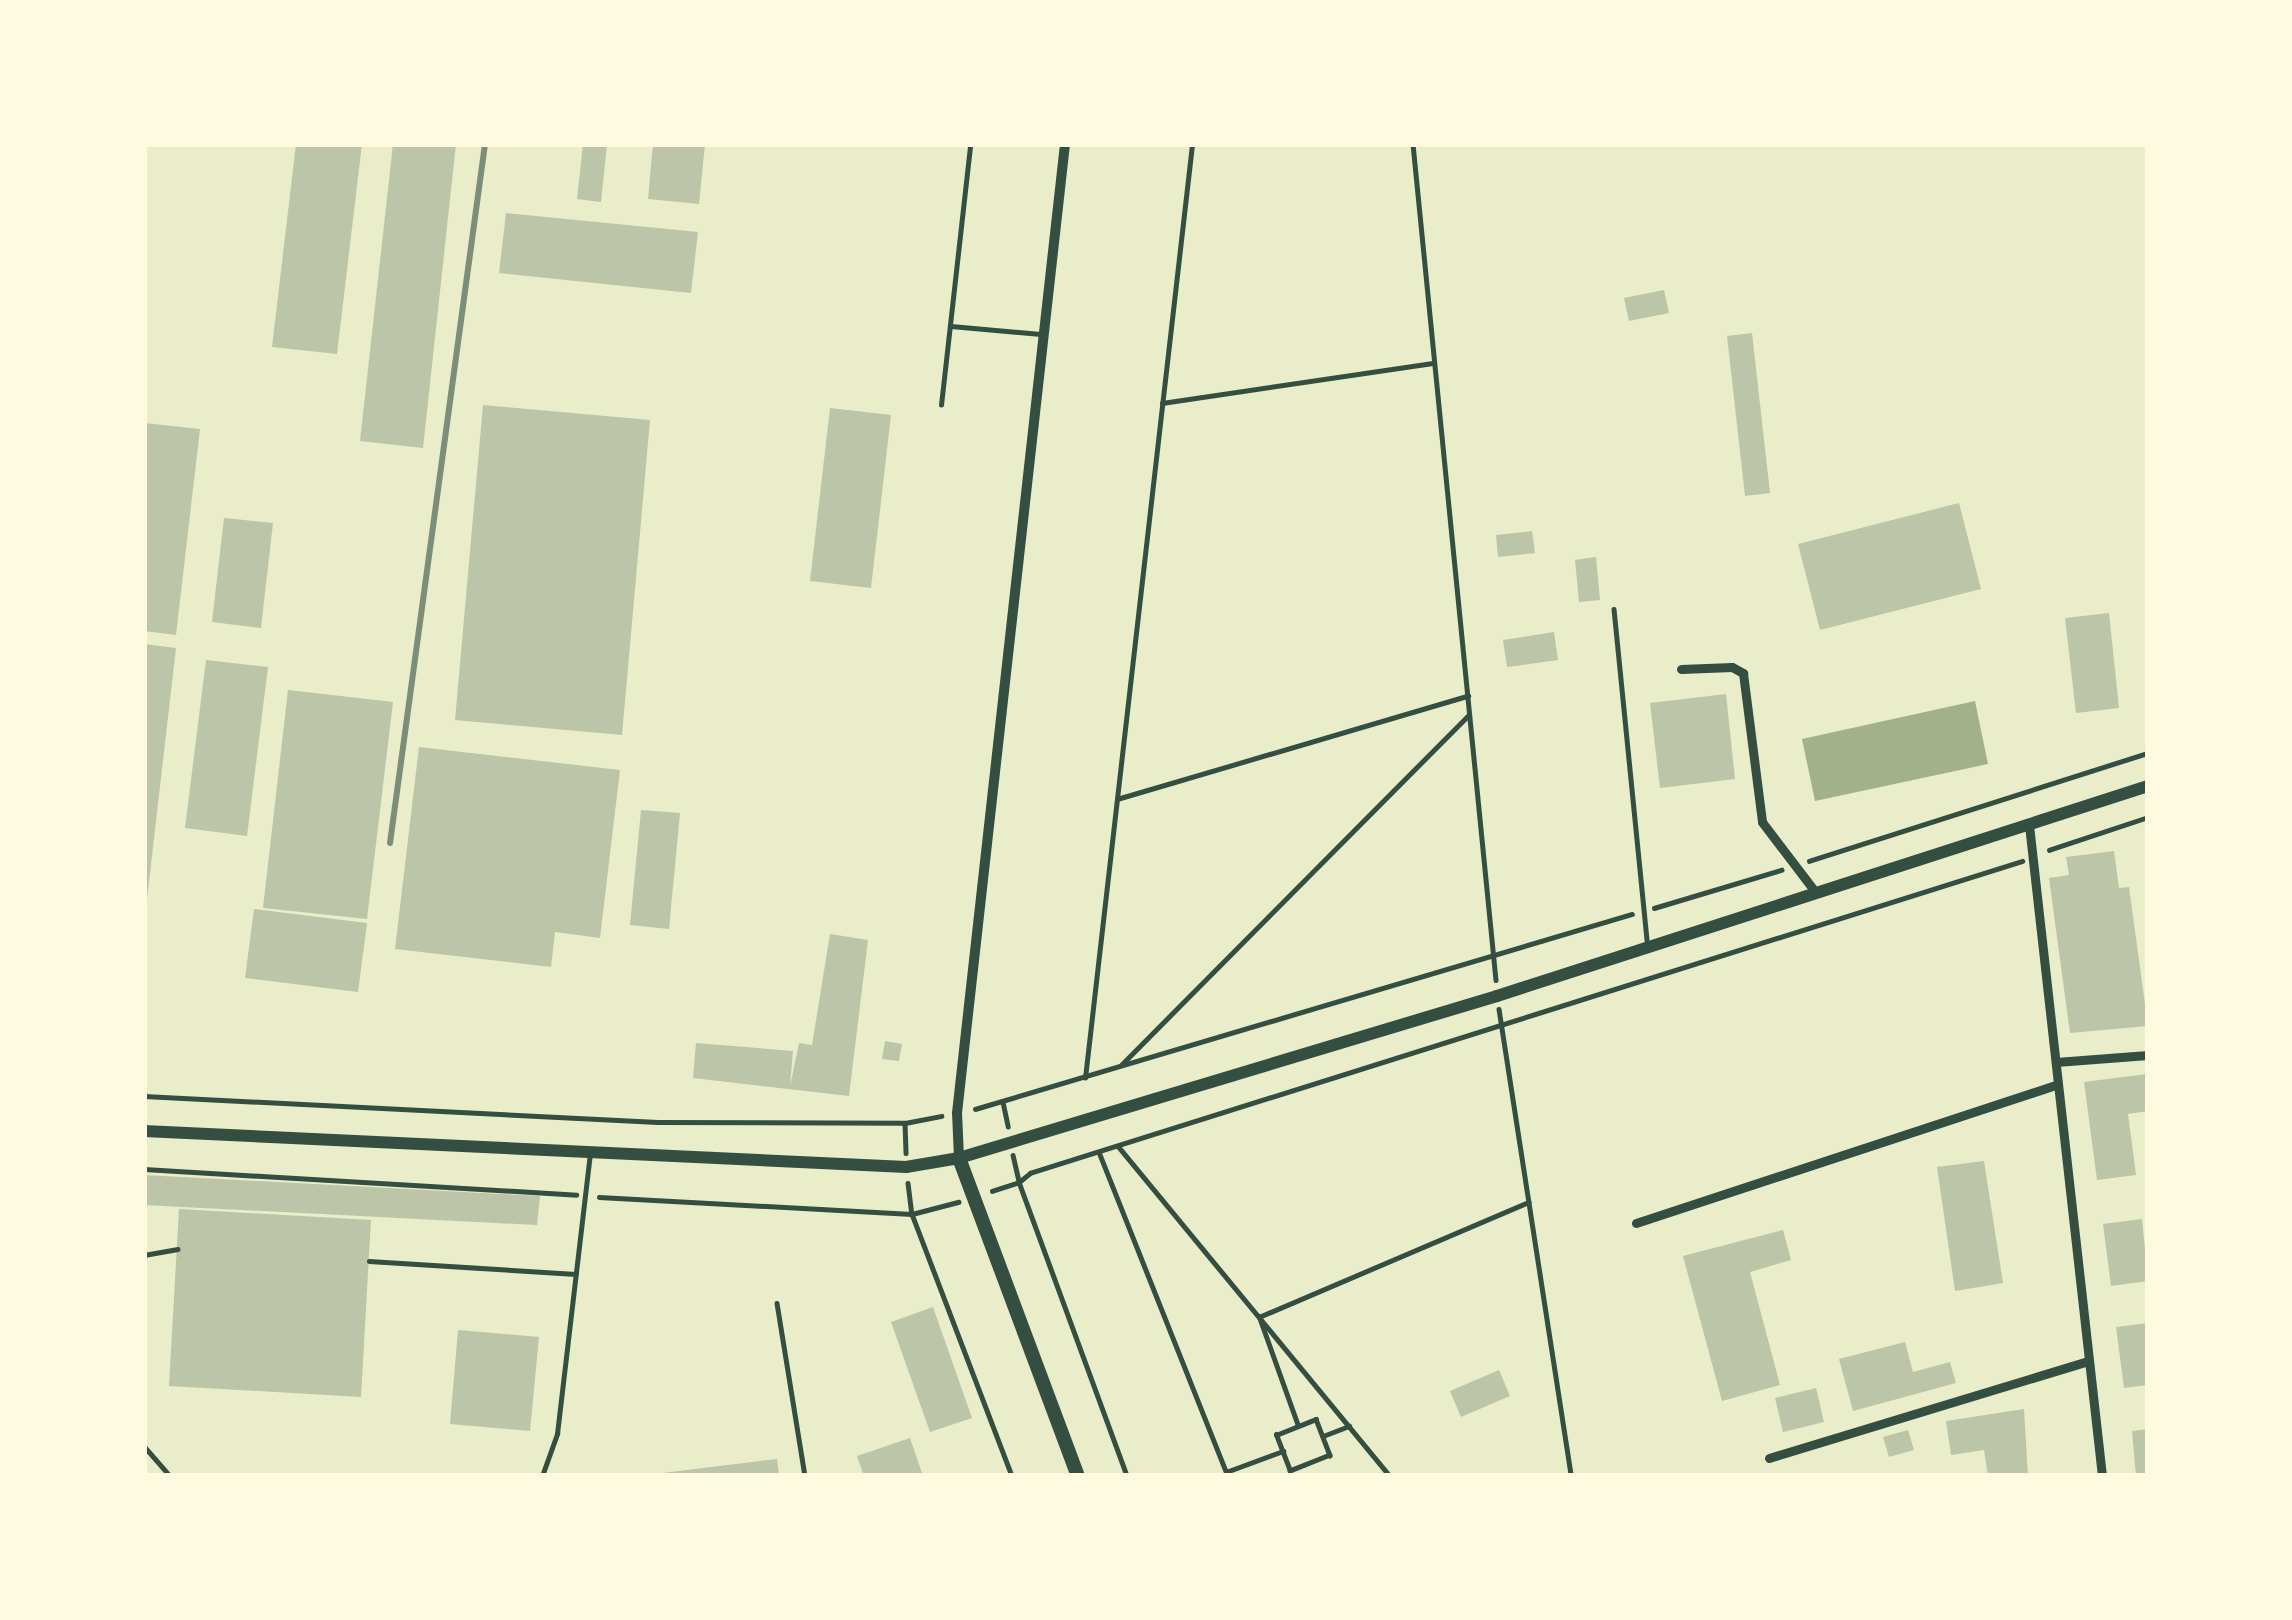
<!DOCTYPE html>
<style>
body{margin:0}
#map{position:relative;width:2292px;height:1620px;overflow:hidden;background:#e9edc9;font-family:"Nunito Sans",sans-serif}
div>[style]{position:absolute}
.water>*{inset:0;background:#a3b18a}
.building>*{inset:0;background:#bcc5a7}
.path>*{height:4.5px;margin:-2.25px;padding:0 2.25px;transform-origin:2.25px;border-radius:2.25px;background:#344e41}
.service>*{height:4.5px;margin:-2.25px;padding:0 2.25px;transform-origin:2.25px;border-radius:2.25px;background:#344e41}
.minor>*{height:9px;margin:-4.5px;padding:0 4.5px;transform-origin:4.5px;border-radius:4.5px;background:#344e41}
.tertiary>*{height:10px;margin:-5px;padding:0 5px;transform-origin:5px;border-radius:5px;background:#344e41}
.secondary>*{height:12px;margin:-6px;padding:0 6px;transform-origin:6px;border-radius:6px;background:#344e41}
.primary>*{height:14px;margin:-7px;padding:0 7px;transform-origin:7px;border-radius:7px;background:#344e41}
.rail>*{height:6px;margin:-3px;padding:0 3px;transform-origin:3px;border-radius:3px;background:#7c8e77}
span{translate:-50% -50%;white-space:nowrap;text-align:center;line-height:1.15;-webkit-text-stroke:12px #fefae0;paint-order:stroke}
.frame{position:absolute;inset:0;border:147px solid #fefae0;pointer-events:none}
</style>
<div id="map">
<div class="water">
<div style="clip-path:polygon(1975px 701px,1988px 764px,1815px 801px,1802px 739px)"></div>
</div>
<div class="building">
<div style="clip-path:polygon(296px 144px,362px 144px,337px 354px,272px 347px)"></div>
<div style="clip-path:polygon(393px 144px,456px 144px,423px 448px,360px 441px)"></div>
<div style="clip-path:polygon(583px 144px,607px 144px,601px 202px,577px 199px)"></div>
<div style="clip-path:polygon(653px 144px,705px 144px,699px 204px,648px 199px)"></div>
<div style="clip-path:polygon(506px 213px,698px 232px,691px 293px,499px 273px)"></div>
<div style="clip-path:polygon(1664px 290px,1669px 313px,1629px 321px,1624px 298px)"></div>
<div style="clip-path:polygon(1752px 333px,1770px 493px,1745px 496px,1727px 336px)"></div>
<div style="clip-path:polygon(483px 405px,650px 420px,622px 735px,455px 720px)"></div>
<div style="clip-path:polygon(830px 408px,891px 415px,871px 588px,810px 581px)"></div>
<div style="clip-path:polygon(144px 423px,200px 429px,176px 635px,144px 631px)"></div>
<div style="clip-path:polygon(1959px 503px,1981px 589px,1820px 630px,1798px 544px)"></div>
<div style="clip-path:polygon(224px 518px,273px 523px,261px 628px,212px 622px)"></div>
<div style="clip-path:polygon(1532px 531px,1535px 553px,1498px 557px,1496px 535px)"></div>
<div style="clip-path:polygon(1596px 557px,1600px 600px,1579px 602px,1575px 560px)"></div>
<div style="clip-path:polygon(2109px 613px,2119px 708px,2076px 713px,2065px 618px)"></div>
<div style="clip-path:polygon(1554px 632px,1558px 660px,1507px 667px,1503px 640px)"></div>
<div style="clip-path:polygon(144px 644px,176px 648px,147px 899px,144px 899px)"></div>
<div style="clip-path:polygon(206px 660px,268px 667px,247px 836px,185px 828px)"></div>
<div style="clip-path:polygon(288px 690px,393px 702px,367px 919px,263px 908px)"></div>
<div style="clip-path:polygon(1726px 694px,1735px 779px,1660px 788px,1650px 703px)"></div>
<div style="clip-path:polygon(419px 747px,620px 770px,600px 938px,555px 932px,551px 967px,395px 949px)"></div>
<div style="clip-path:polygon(641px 810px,680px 813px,669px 929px,630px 925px)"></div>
<div style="clip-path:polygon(2114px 851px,2119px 888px,2129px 887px,2148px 1026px,2070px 1033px,2049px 878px,2069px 875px,2066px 857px)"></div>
<div style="clip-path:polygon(254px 909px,367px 923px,358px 992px,245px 978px)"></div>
<div style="clip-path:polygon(830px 934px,868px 940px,849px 1096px,693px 1078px,696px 1043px,793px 1051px,790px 1086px,799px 1043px,812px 1045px)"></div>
<div style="clip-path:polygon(885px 1041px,902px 1044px,899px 1061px,882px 1059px)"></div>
<div style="clip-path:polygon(2147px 1074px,2148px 1111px,2128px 1114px,2136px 1175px,2097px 1180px,2084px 1082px)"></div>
<div style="clip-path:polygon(1984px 1161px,2003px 1283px,1955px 1291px,1937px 1167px)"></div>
<div style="clip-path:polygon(144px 1175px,540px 1196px,537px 1225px,144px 1205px)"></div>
<div style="clip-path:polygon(179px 1209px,371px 1220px,361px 1397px,169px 1386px)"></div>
<div style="clip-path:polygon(2142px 1219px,2148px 1281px,2111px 1286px,2103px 1224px)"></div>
<div style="clip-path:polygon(1783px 1230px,1791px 1260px,1750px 1272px,1780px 1385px,1722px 1401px,1683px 1256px)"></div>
<div style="clip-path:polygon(933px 1307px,972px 1418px,930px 1432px,891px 1322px)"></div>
<div style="clip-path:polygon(2148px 1323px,2148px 1385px,2124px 1388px,2116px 1327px)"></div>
<div style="clip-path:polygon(458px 1330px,539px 1337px,530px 1431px,450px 1424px)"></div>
<div style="clip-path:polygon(1905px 1342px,1913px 1372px,1950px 1362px,1956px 1383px,1853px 1411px,1839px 1359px)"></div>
<div style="clip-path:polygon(1499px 1370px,1510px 1396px,1461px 1417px,1450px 1391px)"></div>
<div style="clip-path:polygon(1816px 1388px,1824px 1422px,1783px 1432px,1775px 1398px)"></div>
<div style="clip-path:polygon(2024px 1409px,2028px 1476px,1988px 1476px,1984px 1450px,1951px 1455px,1946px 1421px)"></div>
<div style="clip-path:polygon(2148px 1429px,2148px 1476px,2136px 1476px,2132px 1431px)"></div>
<div style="clip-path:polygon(1908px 1430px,1914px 1450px,1889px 1457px,1883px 1437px)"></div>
<div style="clip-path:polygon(910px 1438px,923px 1476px,864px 1476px,857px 1456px)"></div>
<div style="clip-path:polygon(777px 1459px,779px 1476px,664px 1476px,663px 1473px)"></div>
</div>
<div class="path">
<div style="left:1413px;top:144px;width:840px;rotate:84.33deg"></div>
<div style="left:1162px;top:403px;width:275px;rotate:-8.4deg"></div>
<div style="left:1117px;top:799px;width:366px;rotate:-16.4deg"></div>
<div style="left:2049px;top:850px;width:104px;rotate:-18.4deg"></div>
<div style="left:1809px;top:861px;width:356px;rotate:-17.7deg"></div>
<div style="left:1654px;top:908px;width:133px;rotate:-16.7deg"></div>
<div style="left:1499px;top:1009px;width:473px;rotate:81.2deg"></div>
<div style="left:1122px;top:1064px;width:491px;rotate:-45.2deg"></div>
<div style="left:1085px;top:1078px;width:940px;rotate:-83.46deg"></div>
<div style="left:144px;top:1096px;width:514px;rotate:2.9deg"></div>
<div style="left:657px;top:1122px;width:248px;rotate:0.2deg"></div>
<div style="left:905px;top:1123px;width:30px;rotate:88deg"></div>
<div style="left:1003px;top:1102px;width:25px;rotate:78deg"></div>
<div style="left:975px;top:1109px;width:685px;rotate:-16.53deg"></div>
<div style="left:905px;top:1123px;width:37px;rotate:-11deg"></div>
<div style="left:1118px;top:1146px;width:428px;rotate:50.5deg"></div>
<div style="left:1099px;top:1152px;width:349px;rotate:68.3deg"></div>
<div style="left:1013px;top:1155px;width:28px;rotate:77deg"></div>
<div style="left:1019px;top:1182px;width:14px;rotate:-39deg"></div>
<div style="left:1030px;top:1173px;width:1040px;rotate:-17.46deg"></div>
<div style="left:144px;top:1169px;width:433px;rotate:3.4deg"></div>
<div style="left:908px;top:1183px;width:31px;rotate:83deg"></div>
<div style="left:912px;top:1214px;width:48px;rotate:-14.6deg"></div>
<div style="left:992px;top:1191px;width:28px;rotate:-18deg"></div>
<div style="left:1019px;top:1182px;width:313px;rotate:69.8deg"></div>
<div style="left:599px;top:1197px;width:313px;rotate:3.1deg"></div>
<div style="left:912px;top:1214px;width:280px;rotate:69.1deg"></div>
<div style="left:1316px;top:1419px;width:39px;rotate:69deg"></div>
<div style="left:1330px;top:1455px;width:43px;rotate:158.2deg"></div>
<div style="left:1290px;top:1471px;width:39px;rotate:-111deg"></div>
<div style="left:1276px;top:1435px;width:43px;rotate:-21.8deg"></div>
<div style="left:1298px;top:1426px;width:116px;rotate:-109.7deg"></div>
<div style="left:1259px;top:1317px;width:293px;rotate:-23.1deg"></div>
<div style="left:1323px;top:1436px;width:28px;rotate:-21deg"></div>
<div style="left:1226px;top:1472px;width:61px;rotate:-20.2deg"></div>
</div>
<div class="service">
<div style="left:951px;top:326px;width:90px;rotate:5.1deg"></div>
<div style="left:941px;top:405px;width:262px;rotate:-83.6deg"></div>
<div style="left:1614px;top:609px;width:335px;rotate:84.3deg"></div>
<div style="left:144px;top:1255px;width:34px;rotate:-10deg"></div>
<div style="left:369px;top:1261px;width:207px;rotate:3.6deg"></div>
<div style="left:777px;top:1303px;width:175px;rotate:80.8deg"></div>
<div style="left:144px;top:1446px;width:40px;rotate:49deg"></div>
<div style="left:542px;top:1476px;width:45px;rotate:-70.3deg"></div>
<div style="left:557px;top:1434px;width:283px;rotate:-83.3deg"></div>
</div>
<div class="minor">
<div style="left:1681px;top:669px;width:51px;rotate:-2.2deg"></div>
<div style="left:1732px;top:667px;width:13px;rotate:29deg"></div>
<div style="left:1743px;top:673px;width:150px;rotate:82.7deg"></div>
<div style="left:1762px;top:822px;width:89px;rotate:52.7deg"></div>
<div style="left:2029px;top:825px;width:655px;rotate:83.6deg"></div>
<div style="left:2056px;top:1062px;width:92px;rotate:-4.4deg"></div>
<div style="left:1636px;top:1223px;width:444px;rotate:-18.2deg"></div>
<div style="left:1769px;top:1458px;width:334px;rotate:-16.9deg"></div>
</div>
<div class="tertiary">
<div style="left:959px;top:1158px;width:45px;rotate:-92.5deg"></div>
<div style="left:957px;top:1113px;width:975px;rotate:-83.64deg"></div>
</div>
<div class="secondary">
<div style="left:144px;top:1131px;width:763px;rotate:2.7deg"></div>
<div style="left:906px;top:1167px;width:54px;rotate:-9.6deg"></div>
<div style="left:959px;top:1158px;width:562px;rotate:-16.76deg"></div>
<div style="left:1497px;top:996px;width:684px;rotate:-17.88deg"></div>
</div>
<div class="primary">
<div style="left:959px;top:1158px;width:340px;rotate:69.5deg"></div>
</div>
<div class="rail">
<div style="left:390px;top:843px;width:705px;rotate:-82.26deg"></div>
</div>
<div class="frame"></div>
</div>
